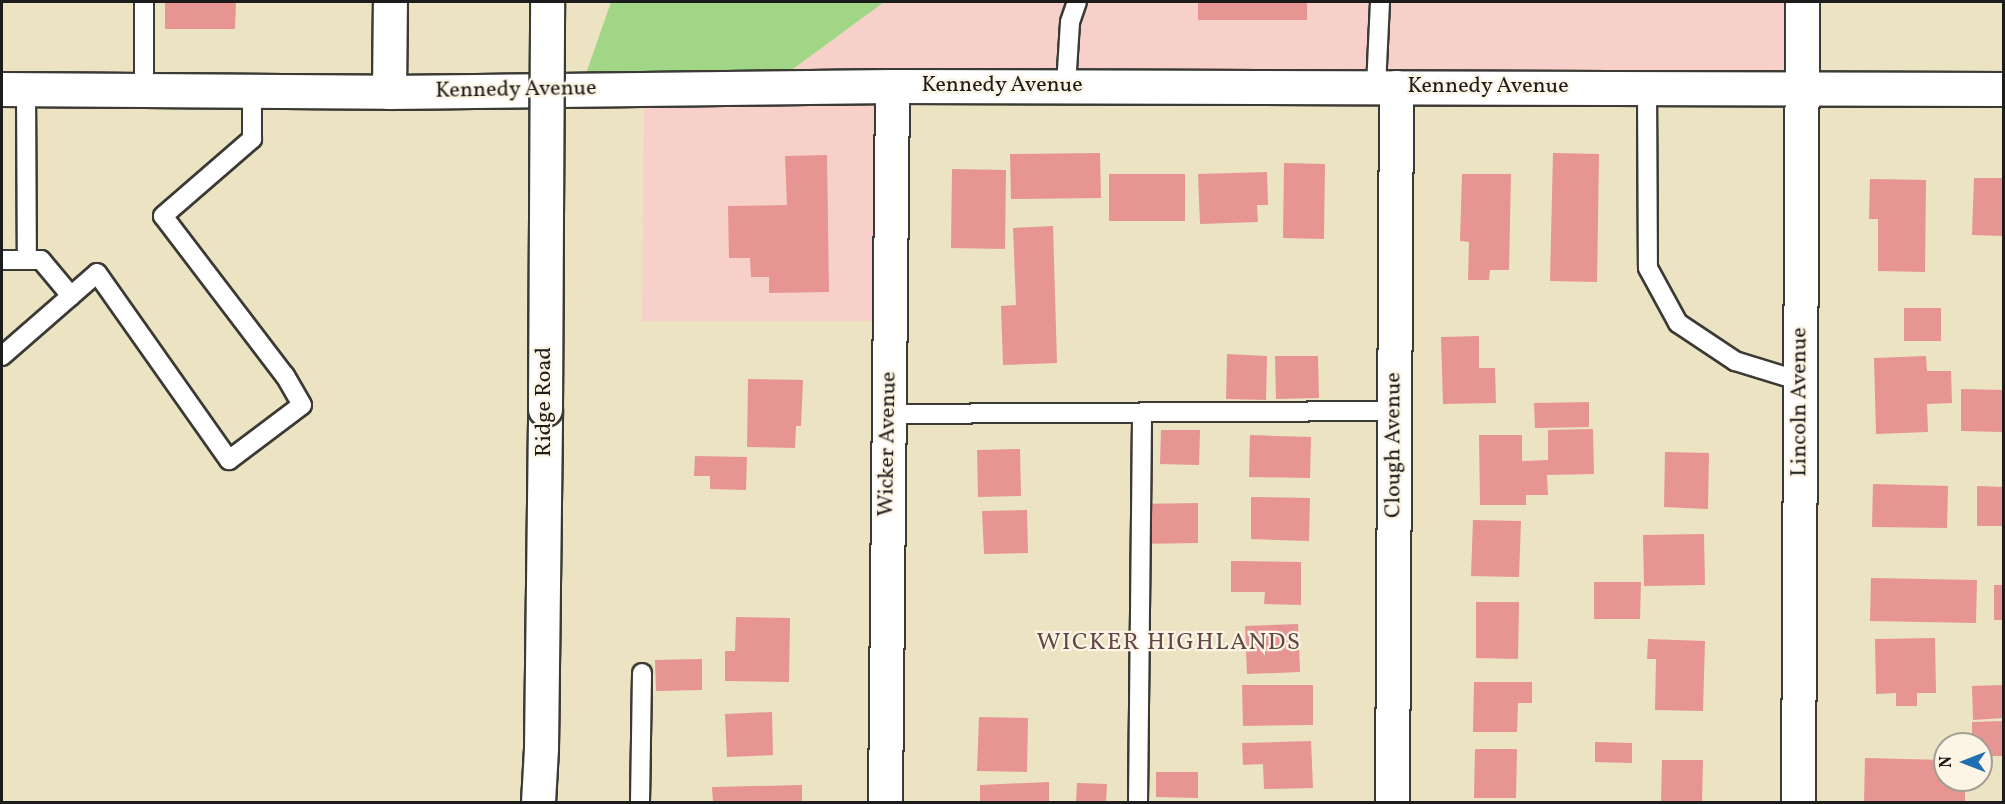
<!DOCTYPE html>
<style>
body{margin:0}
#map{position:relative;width:2005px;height:804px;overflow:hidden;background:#ece3c2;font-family:Vollkorn,serif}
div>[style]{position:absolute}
.built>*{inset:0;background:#f7d1c9}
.green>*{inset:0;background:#a1d686}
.building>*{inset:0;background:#e69592}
.roads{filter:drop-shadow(2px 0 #3b3a35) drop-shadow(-2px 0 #3b3a35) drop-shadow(0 2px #3b3a35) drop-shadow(0 -2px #3b3a35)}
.lane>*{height:18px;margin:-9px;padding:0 9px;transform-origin:9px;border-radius:9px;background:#fff}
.street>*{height:33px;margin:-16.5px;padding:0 16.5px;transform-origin:16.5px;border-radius:16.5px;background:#fff}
.secondary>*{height:33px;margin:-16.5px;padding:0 16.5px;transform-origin:16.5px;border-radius:16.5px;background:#fff}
.primary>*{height:33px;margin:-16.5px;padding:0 16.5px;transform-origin:16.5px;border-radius:16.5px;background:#fff}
.bridges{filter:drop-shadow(2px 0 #3b3a35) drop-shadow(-2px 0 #3b3a35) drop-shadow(0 2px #3b3a35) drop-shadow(0 -2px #3b3a35)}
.primary-bridge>*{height:33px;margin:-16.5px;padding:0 16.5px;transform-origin:16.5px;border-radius:16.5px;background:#fff}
span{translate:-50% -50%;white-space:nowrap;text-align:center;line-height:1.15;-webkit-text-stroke:4.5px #fcf5e5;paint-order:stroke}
.street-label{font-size:22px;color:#1c1c1c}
.neighbourhood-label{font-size:24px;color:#634645;letter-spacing:1.5px}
.frame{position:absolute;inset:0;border:3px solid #1c1c1c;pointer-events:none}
.north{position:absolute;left:1933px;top:732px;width:60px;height:60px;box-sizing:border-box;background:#fcf5e5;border:2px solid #a29e95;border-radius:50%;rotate:270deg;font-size:16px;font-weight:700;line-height:24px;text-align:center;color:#1c1c1c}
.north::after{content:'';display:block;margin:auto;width:21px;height:27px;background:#1f6fb2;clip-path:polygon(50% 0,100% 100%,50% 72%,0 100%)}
</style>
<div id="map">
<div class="built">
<div style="clip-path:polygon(884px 2px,1792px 2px,1791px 82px,782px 78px)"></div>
<div style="clip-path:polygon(887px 90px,885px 321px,642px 321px,644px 91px)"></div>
</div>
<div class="green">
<div style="clip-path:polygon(611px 2px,884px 2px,770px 86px,581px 88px)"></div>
</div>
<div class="building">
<div style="clip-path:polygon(165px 2px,236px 2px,235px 29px,165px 29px)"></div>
<div style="clip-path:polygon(1198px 2px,1307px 2px,1307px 20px,1198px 20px)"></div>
<div style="clip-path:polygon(1100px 153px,1101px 198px,1011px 199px,1010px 154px)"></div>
<div style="clip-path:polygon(1553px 153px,1599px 154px,1597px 282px,1550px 281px)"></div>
<div style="clip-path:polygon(827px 155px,829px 292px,769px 293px,769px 277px,751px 277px,750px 258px,729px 258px,728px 206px,787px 205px,785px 156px)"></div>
<div style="clip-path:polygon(1284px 163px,1325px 164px,1324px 239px,1283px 238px)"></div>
<div style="clip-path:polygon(952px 169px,1006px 170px,1005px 249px,951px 248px)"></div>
<div style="clip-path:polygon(1267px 172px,1268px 205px,1257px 205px,1258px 222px,1200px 224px,1198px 174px)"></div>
<div style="clip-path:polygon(1109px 174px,1185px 174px,1185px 221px,1109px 221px)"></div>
<div style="clip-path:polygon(1462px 174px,1511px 174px,1509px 270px,1490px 270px,1489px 280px,1468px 280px,1469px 242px,1460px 241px)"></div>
<div style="clip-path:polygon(1974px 178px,2004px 178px,2004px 236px,1972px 235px)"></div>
<div style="clip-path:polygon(1870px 179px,1926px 180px,1925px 272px,1878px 271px,1878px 219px,1869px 219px)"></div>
<div style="clip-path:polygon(1053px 226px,1057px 363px,1003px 365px,1001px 306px,1016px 305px,1013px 228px)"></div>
<div style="clip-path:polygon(1904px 308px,1941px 308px,1941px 341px,1904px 341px)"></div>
<div style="clip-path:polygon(1479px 336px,1479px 368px,1495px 368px,1496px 403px,1443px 404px,1441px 337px)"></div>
<div style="clip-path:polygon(1227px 354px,1267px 356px,1266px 400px,1226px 399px)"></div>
<div style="clip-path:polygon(1275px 356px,1318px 356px,1319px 398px,1276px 399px)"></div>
<div style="clip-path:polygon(1926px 356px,1927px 371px,1951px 371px,1952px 403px,1927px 404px,1928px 432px,1876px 434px,1874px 358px)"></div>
<div style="clip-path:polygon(748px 379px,803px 380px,801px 426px,796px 426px,795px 448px,747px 447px)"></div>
<div style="clip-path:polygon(1961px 389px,2003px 390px,2002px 432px,1961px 431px)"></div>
<div style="clip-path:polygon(1589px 402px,1589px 427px,1535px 428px,1534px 403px)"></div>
<div style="clip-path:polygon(1593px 429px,1594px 474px,1547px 475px,1548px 495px,1526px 495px,1526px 505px,1480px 505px,1479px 435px,1522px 435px,1522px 461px,1548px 460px,1548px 430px)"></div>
<div style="clip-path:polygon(1161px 430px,1200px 430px,1199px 465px,1160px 464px)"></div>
<div style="clip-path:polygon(1250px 435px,1311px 437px,1310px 478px,1249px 477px)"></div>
<div style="clip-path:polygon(1020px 449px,1021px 496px,978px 497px,977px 450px)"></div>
<div style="clip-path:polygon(1665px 452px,1709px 453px,1708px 509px,1664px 507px)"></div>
<div style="clip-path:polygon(695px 456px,747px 457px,746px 490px,710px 489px,710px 476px,694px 476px)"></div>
<div style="clip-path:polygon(1873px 484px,1948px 486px,1947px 528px,1872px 527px)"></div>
<div style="clip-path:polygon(1977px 486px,2004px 487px,2004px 526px,1977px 526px)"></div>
<div style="clip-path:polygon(1251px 497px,1310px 498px,1309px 541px,1251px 539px)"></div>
<div style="clip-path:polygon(1198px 503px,1198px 543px,1137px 544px,1136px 504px)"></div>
<div style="clip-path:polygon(1027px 510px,1028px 553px,984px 554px,982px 511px)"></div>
<div style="clip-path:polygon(1473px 520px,1521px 521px,1519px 577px,1471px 576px)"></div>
<div style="clip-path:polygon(1704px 534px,1705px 585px,1644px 586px,1643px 535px)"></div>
<div style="clip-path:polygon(1231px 561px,1301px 562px,1301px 605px,1264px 604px,1265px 592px,1231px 592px)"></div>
<div style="clip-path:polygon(1871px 578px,1977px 580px,1976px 623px,1870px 621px)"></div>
<div style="clip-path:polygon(1594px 582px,1641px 582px,1640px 619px,1594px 619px)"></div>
<div style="clip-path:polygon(1994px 585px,2004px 585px,2004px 620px,1994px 620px)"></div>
<div style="clip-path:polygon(1476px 602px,1519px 602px,1518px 659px,1476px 658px)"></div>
<div style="clip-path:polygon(736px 617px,790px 618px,789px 682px,725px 681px,725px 651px,735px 651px)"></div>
<div style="clip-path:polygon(1298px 624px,1300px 672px,1247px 674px,1245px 626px)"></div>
<div style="clip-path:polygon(1935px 638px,1936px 693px,1917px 693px,1917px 706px,1896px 706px,1896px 693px,1876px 694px,1875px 639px)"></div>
<div style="clip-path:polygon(1648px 639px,1705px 641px,1703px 711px,1655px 710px,1656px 659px,1647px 659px)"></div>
<div style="clip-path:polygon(702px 659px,702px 690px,656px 691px,655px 660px)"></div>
<div style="clip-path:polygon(1474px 682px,1532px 682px,1532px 703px,1518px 703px,1517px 732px,1473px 732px)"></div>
<div style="clip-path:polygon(1242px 685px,1313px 685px,1313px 725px,1243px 726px)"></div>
<div style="clip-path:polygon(2004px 685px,2004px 718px,1973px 720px,1972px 686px)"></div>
<div style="clip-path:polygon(772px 712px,773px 755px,727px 757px,725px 714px)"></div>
<div style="clip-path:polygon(979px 717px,1028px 718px,1027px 772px,977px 771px)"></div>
<div style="clip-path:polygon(2004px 721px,2004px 756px,1981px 756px,1981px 744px,1972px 744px,1972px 722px)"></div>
<div style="clip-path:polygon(1311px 741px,1313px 788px,1264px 789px,1263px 764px,1243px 765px,1242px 743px)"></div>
<div style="clip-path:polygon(1595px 742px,1632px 743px,1632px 763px,1595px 762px)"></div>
<div style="clip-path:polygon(1475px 749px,1517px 749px,1516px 798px,1474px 798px)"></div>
<div style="clip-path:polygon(1865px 758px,1945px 760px,1945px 780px,1965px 780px,1965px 802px,1864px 802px)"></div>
<div style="clip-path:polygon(1662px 760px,1703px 760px,1702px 802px,1661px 802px)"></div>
<div style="clip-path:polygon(1156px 772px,1198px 772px,1198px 798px,1156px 797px)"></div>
<div style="clip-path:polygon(1049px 782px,1049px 802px,980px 802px,980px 785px)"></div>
<div style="clip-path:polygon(1077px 783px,1107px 784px,1106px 802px,1076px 802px)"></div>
<div style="clip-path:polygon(802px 785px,802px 802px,713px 802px,712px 787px)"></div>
</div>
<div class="roads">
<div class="lane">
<div style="left:1066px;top:86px;width:64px;rotate:-86.4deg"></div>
<div style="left:1070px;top:22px;width:21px;rotate:-71deg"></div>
<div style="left:1376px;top:87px;width:85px;rotate:-87.3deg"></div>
<div style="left:1647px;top:88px;width:180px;rotate:89.7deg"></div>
<div style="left:1648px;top:268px;width:63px;rotate:61.4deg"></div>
<div style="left:1678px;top:323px;width:69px;rotate:33.7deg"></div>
<div style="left:1735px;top:361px;width:68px;rotate:17.1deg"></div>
<div style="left:26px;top:89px;width:171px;rotate:89.7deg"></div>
<div style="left:144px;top:90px;width:88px;rotate:-90deg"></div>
<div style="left:2px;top:260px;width:39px"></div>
<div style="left:41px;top:260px;width:47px;rotate:50.2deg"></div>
<div style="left:2px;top:356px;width:126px;rotate:-41.1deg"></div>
<div style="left:97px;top:273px;width:229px;rotate:54.8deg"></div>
<div style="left:229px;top:460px;width:91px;rotate:-37deg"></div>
<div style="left:302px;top:405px;width:34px;rotate:-120deg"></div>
<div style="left:285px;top:376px;width:201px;rotate:-127.3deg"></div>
<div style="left:163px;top:216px;width:118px;rotate:-40.9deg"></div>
<div style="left:252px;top:139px;width:47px;rotate:-90deg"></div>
<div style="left:888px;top:414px;width:507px;rotate:-0.34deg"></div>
<div style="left:640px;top:802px;width:129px;rotate:-89.1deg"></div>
<div style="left:1138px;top:802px;width:389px;rotate:-89.4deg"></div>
</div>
<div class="street">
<div style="left:885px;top:802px;width:716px;rotate:-89.44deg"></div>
<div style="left:1392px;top:802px;width:715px;rotate:-89.68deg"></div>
<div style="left:1798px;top:802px;width:800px;rotate:-89.71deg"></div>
</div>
<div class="secondary">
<div style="left:2px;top:89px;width:387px;rotate:0.4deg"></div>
<div style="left:389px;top:92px;width:503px;rotate:-0.68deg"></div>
<div style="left:892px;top:86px;width:1112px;rotate:0.15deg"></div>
<div style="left:389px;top:92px;width:90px;rotate:-89.4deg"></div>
</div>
<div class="primary">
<div style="left:538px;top:802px;width:54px;rotate:-86.8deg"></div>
<div style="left:541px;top:748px;width:339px;rotate:-89.3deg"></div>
</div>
</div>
<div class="bridges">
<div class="primary-bridge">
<div style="left:545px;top:409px;width:407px;rotate:-89.7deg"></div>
</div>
</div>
<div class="street-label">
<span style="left:1002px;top:86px">Kennedy Avenue</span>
<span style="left:1488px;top:87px">Kennedy Avenue</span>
<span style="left:516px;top:90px;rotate:-1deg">Kennedy Avenue</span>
<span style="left:545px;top:402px;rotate:-90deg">Ridge Road</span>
<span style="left:1800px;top:402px;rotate:-90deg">Lincoln Avenue</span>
<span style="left:888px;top:444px;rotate:-89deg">Wicker Avenue</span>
<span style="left:1394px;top:445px;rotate:-90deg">Clough Avenue</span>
</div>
<div class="neighbourhood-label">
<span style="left:1169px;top:644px">WICKER HIGHLANDS</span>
</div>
<div class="frame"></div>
<div class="north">N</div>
</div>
